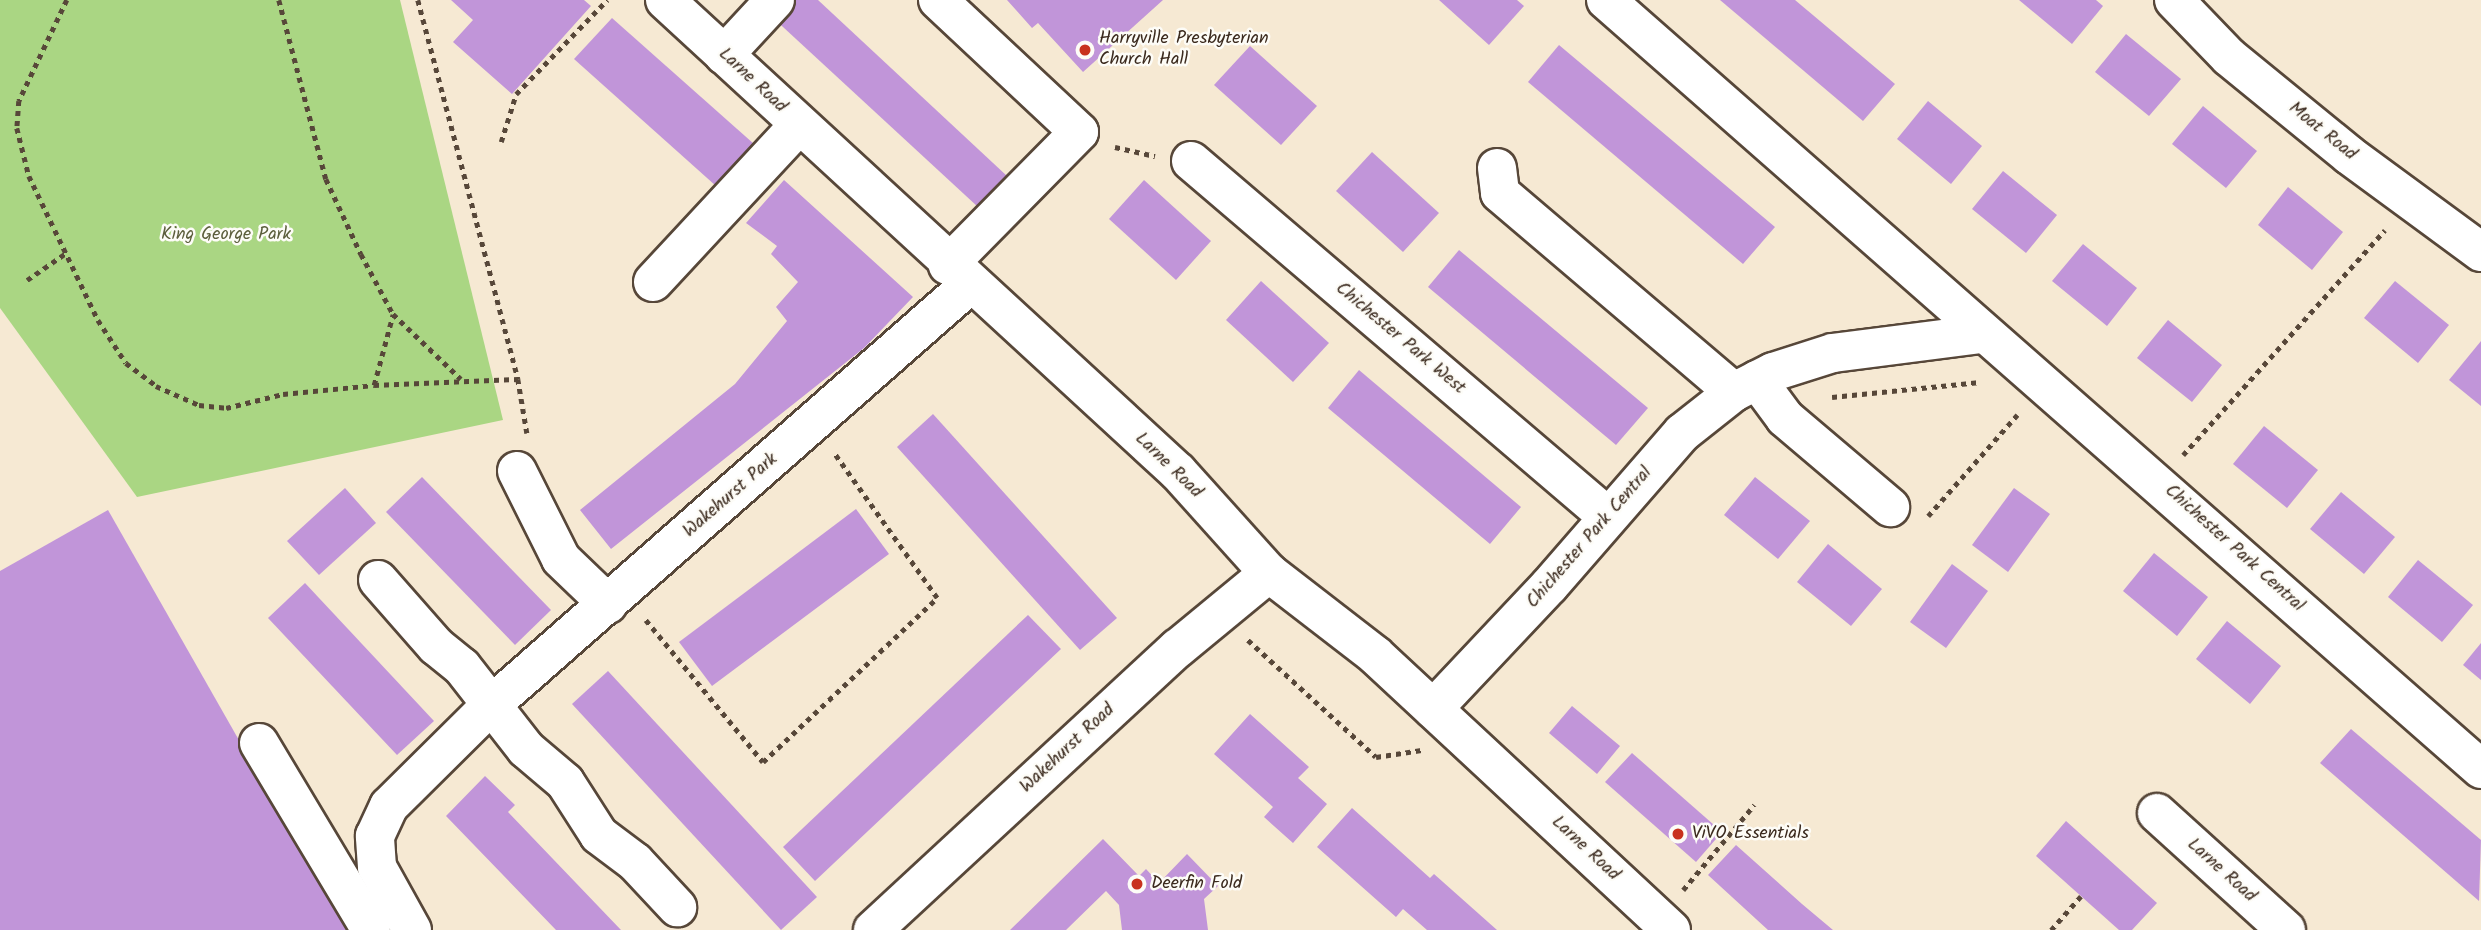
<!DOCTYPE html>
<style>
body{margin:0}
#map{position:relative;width:2481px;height:930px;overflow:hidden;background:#f6e9d3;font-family:Kalam,sans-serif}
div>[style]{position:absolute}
.green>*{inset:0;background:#aad683}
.building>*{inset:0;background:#c195d9}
.path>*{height:4.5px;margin-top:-2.25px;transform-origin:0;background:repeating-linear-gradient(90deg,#574739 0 5px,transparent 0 10px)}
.roads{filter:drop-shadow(2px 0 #574739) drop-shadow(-2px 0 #574739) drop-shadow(0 2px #574739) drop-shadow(0 -2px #574739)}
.minor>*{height:38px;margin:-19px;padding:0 19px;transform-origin:19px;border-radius:19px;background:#fff}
.dots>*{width:19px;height:19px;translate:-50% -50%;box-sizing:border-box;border:4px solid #fdfcf7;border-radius:50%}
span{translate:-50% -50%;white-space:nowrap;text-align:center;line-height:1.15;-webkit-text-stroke:5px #fdfcf7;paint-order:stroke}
.poi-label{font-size:18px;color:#3b2a1e}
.left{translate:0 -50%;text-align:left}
.street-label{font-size:18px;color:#3b2a1e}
.park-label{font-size:18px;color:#5c5e3c}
</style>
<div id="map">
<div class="green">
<div style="clip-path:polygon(0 0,400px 0,503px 420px,137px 497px,0 308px)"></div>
</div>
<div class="building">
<div style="clip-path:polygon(451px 0,584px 0,591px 6px,512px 94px,453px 42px,473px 20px)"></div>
<div style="clip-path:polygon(783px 0,818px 0,1007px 176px,978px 207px,770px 15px)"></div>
<div style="clip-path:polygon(1007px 0,1163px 0,1083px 72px,1038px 23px,1032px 28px)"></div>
<div style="clip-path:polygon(1439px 0,1517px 0,1524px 6px,1489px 45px)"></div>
<div style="clip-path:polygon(1720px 0,1795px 0,1895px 84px,1863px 121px)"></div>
<div style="clip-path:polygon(2019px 0,2096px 0,2103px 6px,2072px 44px)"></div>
<div style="clip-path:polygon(612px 18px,754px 144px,716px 186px,574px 59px)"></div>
<div style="clip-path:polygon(2126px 34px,2181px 79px,2149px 116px,2095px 72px)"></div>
<div style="clip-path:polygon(1559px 45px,1775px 227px,1743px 264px,1528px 82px)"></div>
<div style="clip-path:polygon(1250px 46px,1317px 106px,1281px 145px,1214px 85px)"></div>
<div style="clip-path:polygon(1928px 101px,1982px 146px,1951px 184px,1897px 139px)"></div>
<div style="clip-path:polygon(2203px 106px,2257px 151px,2226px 188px,2172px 144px)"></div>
<div style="clip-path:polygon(1372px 152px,1439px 213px,1403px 252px,1336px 191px)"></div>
<div style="clip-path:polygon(2003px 171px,2057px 215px,2026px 253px,1972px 209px)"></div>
<div style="clip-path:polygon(784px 180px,913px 297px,864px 348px,611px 549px,580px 510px,735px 384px,787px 321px,776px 307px,798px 282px,771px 254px,777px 246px,746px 223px)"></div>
<div style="clip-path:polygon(1144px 180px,1211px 241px,1176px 280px,1109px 219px)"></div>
<div style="clip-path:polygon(2288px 187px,2343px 232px,2312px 270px,2258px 225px)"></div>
<div style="clip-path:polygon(2083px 244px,2137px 288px,2107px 326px,2052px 281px)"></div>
<div style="clip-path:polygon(1459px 250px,1648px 408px,1616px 445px,1428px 287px)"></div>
<div style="clip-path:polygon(1261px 281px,1329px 343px,1293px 382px,1226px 320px)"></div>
<div style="clip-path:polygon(2395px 281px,2449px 325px,2418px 363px,2364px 318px)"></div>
<div style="clip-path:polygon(2168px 320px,2222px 365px,2192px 402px,2137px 358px)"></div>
<div style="clip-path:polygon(2481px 341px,2481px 406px,2449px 380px)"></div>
<div style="clip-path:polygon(1359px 370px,1521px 507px,1490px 544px,1328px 408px)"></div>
<div style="clip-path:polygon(933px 414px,1117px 618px,1080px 650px,897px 447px)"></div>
<div style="clip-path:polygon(2264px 426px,2318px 470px,2287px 508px,2233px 464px)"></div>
<div style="clip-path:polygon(422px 477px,551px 610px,515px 645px,386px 512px)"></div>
<div style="clip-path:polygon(1755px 477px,1810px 521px,1778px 559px,1724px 515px)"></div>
<div style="clip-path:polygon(345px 488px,376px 523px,319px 575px,287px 541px)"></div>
<div style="clip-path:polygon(2014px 488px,2050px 514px,2008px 572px,1972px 545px)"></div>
<div style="clip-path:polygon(2341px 492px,2395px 537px,2364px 574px,2310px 529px)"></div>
<div style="clip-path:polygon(856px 509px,889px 554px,712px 686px,679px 642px)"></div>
<div style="clip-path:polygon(108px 510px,347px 930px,0 930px,0 571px)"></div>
<div style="clip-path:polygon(1828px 544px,1882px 589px,1851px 626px,1797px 582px)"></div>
<div style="clip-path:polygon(2154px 553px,2208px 597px,2177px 636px,2123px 591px)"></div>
<div style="clip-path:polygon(2418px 560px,2473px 605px,2442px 642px,2388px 597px)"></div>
<div style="clip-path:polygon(1952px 564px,1988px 591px,1946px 648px,1910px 622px)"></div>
<div style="clip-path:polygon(305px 583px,434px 721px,397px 755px,268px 618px)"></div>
<div style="clip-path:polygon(1028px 615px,1061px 649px,815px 881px,783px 847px)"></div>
<div style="clip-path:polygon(2227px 621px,2281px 666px,2250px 704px,2196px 659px)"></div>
<div style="clip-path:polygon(2481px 643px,2481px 680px,2463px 665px)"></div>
<div style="clip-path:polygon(608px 671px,817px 897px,781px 930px,572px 704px)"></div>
<div style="clip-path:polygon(1572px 706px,1620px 746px,1597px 774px,1549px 733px)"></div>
<div style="clip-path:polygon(1250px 714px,1309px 767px,1298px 778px,1327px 804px,1293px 843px,1264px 817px,1273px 807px,1214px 754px)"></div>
<div style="clip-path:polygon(2351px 729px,2481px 840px,2479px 901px,2320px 763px)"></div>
<div style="clip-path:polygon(1632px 753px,1722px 832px,1696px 862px,1605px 782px)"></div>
<div style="clip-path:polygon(485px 776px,515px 805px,508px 812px,621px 930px,556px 930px,446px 816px)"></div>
<div style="clip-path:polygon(1352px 808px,1430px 878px,1434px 874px,1497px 930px,1427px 930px,1403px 909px,1396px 917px,1317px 847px)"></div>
<div style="clip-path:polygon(2066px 821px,2157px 903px,2132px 930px,2119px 930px,2036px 856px)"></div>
<div style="clip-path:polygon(1103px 839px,1139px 876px,1146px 869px,1159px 883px,1187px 854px,1218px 886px,1204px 899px,1208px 930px,1122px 930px,1119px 905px,1106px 891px,1066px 930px,1010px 930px)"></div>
<div style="clip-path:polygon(1736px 845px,1802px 904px,1833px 930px,1768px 930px,1708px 875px)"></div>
</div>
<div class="path">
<div style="left:67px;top:0;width:112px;rotate:115.4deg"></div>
<div style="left:19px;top:101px;width:27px;rotate:94deg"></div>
<div style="left:17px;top:128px;width:49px;rotate:76deg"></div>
<div style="left:29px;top:176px;width:160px;rotate:64.4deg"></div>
<div style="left:98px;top:320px;width:51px;rotate:56.9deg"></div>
<div style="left:126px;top:363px;width:38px;rotate:37deg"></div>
<div style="left:156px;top:386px;width:47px;rotate:23.8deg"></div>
<div style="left:199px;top:405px;width:27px;rotate:6deg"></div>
<div style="left:226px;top:408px;width:59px;rotate:-13.8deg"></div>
<div style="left:283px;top:394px;width:91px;rotate:-5.6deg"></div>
<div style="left:374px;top:385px;width:144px;rotate:-2.4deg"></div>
<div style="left:279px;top:0;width:185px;rotate:75.3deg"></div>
<div style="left:326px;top:179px;width:83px;rotate:65deg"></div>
<div style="left:361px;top:254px;width:68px;rotate:61.9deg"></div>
<div style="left:393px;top:314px;width:94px;rotate:43.7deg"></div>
<div style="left:418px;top:0;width:392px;rotate:75.2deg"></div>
<div style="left:518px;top:379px;width:55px;rotate:80.5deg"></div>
<div style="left:501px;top:142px;width:50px;rotate:-72.6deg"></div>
<div style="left:516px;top:94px;width:131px;rotate:-45.9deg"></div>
<div style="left:1115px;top:147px;width:41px;rotate:12.7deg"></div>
<div style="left:27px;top:280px;width:47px;rotate:-34.7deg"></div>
<div style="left:374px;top:385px;width:73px;rotate:-75deg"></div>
<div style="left:1832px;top:397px;width:149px;rotate:-5.8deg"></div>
<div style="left:2183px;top:455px;width:302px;rotate:-48.1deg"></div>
<div style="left:1928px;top:516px;width:135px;rotate:-48.6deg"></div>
<div style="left:646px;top:620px;width:184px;rotate:50.5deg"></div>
<div style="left:763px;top:762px;width:239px;rotate:-43.3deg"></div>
<div style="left:937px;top:598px;width:178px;rotate:-125.4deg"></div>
<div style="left:1248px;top:640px;width:173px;rotate:42.4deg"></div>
<div style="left:1376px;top:757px;width:46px;rotate:-8.8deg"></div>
<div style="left:1683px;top:890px;width:111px;rotate:-50.1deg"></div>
<div style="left:2051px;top:930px;width:45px;rotate:-48.6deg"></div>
</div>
<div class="roads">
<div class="minor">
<div style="left:665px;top:0;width:697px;rotate:42.62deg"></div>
<div style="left:1178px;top:472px;width:136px;rotate:48deg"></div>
<div style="left:1269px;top:573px;width:134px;rotate:37.7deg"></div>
<div style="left:1375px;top:655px;width:404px;rotate:42.9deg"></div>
<div style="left:938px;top:0;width:193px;rotate:43.1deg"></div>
<div style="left:1079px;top:132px;width:187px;rotate:134.6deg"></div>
<div style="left:1606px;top:0;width:1165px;rotate:41.31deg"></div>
<div style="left:2174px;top:0;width:79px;rotate:46deg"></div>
<div style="left:2229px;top:57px;width:155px;rotate:39.2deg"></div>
<div style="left:2349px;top:155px;width:164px;rotate:36.3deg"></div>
<div style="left:724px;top:55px;width:75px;rotate:-47.2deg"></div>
<div style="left:1191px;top:161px;width:548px;rotate:40.49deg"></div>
<div style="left:1497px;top:168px;width:25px;rotate:83deg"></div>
<div style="left:1500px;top:193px;width:307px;rotate:40.4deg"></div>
<div style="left:653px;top:282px;width:214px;rotate:-47.1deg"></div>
<div style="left:1757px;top:380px;width:47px;rotate:53.6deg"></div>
<div style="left:1785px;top:418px;width:138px;rotate:40.3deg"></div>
<div style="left:517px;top:471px;width:98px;rotate:63.4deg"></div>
<div style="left:561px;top:559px;width:65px;rotate:43.8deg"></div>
<div style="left:378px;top:580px;width:88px;rotate:48.7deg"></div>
<div style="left:436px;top:646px;width:33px;rotate:39deg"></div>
<div style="left:462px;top:667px;width:104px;rotate:52deg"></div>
<div style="left:526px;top:749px;width:51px;rotate:40.2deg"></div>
<div style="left:565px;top:782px;width:63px;rotate:57.3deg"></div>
<div style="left:599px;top:835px;width:45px;rotate:36.9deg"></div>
<div style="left:635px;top:862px;width:62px;rotate:47deg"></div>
<div style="left:1433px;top:709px;width:169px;rotate:-46.7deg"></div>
<div style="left:1549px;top:586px;width:203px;rotate:-49deg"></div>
<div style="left:1682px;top:433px;width:66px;rotate:-38.3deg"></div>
<div style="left:1734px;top:392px;width:44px;rotate:-27.1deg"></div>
<div style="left:1773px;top:372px;width:63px;rotate:-17.6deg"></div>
<div style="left:1833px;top:353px;width:150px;rotate:-7.3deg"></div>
<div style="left:259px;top:743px;width:218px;rotate:59.1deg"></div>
<div style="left:2157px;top:813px;width:174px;rotate:42.2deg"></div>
<div style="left:412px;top:930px;width:72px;rotate:-119.1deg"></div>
<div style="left:377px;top:867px;width:31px;rotate:-94deg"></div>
<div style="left:375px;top:836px;width:33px;rotate:-65deg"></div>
<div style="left:389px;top:806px;width:142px;rotate:-44.7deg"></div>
<div style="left:490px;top:706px;width:638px;rotate:-41.31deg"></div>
<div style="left:873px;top:930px;width:415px;rotate:-42.8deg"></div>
<div style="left:1178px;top:648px;width:118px;rotate:-39.5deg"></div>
</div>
</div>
<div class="dots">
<div style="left:1085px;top:50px;background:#c8321e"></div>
<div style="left:1678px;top:834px;background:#c8321e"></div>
<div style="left:1137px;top:884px;background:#c8321e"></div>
</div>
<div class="poi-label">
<span class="left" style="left:1099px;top:50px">Harryville Presbyterian<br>Church Hall</span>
<span class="left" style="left:1692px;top:834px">ViVO Essentials</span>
<span class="left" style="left:1151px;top:884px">Deerfin Fold</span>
</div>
<div class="street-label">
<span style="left:752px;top:81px;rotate:43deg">Larne Road</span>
<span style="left:2322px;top:132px;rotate:39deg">Moat Road</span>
<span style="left:1400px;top:339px;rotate:40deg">Chichester Park West</span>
<span style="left:1168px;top:466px;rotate:44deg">Larne Road</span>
<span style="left:731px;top:496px;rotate:-41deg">Wakehurst Park</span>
<span style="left:1590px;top:538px;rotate:-49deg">Chichester Park Central</span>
<span style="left:2234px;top:549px;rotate:42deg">Chichester Park Central</span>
<span style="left:1068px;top:749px;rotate:-43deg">Wakehurst Road</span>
<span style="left:1585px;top:849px;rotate:43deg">Larne Road</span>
<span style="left:2221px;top:871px;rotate:42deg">Larne Road</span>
</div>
<div class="park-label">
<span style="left:226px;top:235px">King George Park</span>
</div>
</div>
